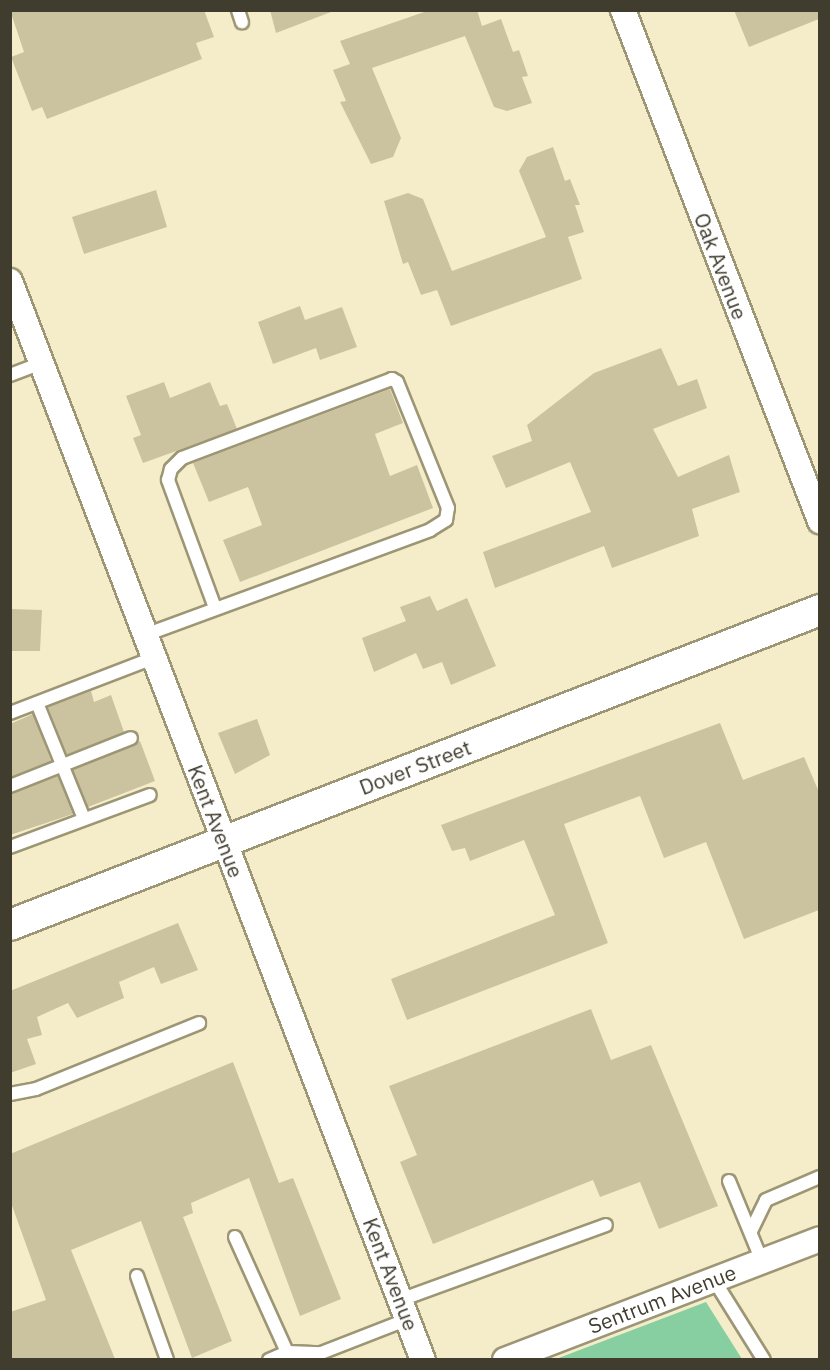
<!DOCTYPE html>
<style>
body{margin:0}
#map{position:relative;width:830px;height:1370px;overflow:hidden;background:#f5edca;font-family:"IBM Plex Sans",sans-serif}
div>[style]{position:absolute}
.green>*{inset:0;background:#87cfa1}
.building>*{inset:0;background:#cbc3a0}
.roads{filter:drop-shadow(2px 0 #9d9675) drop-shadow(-2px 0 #9d9675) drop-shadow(0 2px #9d9675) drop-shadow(0 -2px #9d9675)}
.service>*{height:12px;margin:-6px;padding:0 6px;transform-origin:6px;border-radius:6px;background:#fff}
.minor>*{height:24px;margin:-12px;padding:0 12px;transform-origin:12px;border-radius:12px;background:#fff}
.tertiary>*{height:30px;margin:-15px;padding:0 15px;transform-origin:15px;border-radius:15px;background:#fff}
span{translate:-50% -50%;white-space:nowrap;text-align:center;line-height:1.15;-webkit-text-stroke:4.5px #fff;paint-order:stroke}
.street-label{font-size:21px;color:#403d2f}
.frame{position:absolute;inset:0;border:12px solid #403d2f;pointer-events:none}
</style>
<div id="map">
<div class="green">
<div style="clip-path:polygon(706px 1302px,742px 1359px,556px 1359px)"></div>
</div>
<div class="building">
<div style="clip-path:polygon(10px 10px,204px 10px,214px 37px,196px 43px,202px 59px,47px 119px,42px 107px,32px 111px,11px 57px,24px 52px)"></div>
<div style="clip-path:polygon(270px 10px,330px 10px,331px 12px,276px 33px)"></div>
<div style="clip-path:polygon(430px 10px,477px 10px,482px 26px,501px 19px,513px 52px,519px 50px,528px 76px,522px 77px,532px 103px,507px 111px,494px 107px,465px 36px,372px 68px,401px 138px,393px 157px,371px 164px,340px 102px,346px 101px,333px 70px,350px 64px,340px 41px)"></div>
<div style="clip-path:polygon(734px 10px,819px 10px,819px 19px,749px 47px)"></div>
<div style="clip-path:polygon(553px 147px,565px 181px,570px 179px,580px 205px,575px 205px,584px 232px,568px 237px,582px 279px,451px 326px,437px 290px,421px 295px,408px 262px,403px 264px,384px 201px,408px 193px,423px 199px,452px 271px,546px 237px,519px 171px,527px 157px)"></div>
<div style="clip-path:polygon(156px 190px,167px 227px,84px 254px,72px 217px)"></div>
<div style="clip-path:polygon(300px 306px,305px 320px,342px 307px,357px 347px,320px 360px,316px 348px,273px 364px,258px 322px)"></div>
<div style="clip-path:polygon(661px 348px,678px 386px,697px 379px,707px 408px,653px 429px,678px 477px,729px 455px,740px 492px,692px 509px,699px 536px,612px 568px,604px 546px,495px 588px,483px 552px,591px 512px,570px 462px,506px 488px,492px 456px,532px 441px,527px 425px,594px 373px)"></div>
<div style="clip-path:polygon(164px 382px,170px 398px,210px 382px,220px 406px,227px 404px,237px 429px,143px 463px,133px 438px,141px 435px,126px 396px)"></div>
<div style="clip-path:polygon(390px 389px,403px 423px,375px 434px,390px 476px,417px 465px,433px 508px,240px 582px,223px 540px,262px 525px,248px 487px,209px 502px,193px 463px)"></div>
<div style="clip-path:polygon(430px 596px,437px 611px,467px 598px,496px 666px,451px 685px,442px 662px,423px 669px,416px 653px,374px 672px,362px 638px,406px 621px,400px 607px)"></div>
<div style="clip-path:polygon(10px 609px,42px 610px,40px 651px,10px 651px)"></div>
<div style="clip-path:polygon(91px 691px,94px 702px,111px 695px,124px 732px,67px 755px,48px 707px)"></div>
<div style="clip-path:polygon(33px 714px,51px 761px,10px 777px,10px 724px)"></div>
<div style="clip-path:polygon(257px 719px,270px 755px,235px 774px,218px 733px)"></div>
<div style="clip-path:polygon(720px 723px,743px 780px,804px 757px,819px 792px,819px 910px,744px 939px,706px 842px,664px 858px,640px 796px,564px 824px,608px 943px,407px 1020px,391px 979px,555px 915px,524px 840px,470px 861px,465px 848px,452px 851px,441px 825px)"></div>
<div style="clip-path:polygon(140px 741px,155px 781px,88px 807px,73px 770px)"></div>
<div style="clip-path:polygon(58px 776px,73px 814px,10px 835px,10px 794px)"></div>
<div style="clip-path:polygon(178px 923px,198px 970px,161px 984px,154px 967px,119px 982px,124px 998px,77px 1018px,68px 1003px,37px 1017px,42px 1035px,27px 1039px,36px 1064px,10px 1073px,10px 991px)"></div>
<div style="clip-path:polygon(591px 1009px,611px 1060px,651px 1045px,718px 1206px,659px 1229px,640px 1182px,600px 1197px,593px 1180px,433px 1244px,400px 1162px,417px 1155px,389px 1086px)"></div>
<div style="clip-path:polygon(233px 1062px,279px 1183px,293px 1178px,341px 1299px,300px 1316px,249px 1178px,191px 1203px,193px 1213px,183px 1217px,232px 1341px,192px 1358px,141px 1221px,71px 1250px,115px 1359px,10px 1359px,10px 1312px,46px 1300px,10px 1200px,10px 1154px)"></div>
</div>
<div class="roads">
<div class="service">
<div style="left:238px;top:10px;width:13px;rotate:72deg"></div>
<div style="left:10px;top:375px;width:33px;rotate:-21deg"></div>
<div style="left:145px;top:635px;width:304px;rotate:-20.2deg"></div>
<div style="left:430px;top:530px;width:19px;rotate:-32deg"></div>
<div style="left:446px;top:520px;width:12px;rotate:-81deg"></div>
<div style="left:448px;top:508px;width:136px;rotate:-112deg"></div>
<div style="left:397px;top:382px;width:6px;rotate:-149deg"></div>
<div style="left:392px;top:379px;width:224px;rotate:159.4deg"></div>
<div style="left:182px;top:458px;width:16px;rotate:135deg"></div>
<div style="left:171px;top:469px;width:11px;rotate:105deg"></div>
<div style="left:168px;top:480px;width:136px;rotate:69.8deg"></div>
<div style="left:37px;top:703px;width:125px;rotate:67.9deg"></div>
<div style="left:10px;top:713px;width:153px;rotate:-21deg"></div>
<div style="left:10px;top:786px;width:130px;rotate:-21.6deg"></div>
<div style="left:10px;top:847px;width:149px;rotate:-20.4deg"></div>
<div style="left:10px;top:1094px;width:26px;rotate:-11deg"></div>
<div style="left:36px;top:1089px;width:176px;rotate:-22deg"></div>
<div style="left:729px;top:1181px;width:87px;rotate:67.6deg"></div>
<div style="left:751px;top:1231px;width:34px;rotate:-64deg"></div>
<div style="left:766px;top:1200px;width:59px;rotate:-23.1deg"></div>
<div style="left:235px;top:1237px;width:126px;rotate:65.7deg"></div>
<div style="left:137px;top:1276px;width:89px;rotate:70.3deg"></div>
<div style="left:714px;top:1280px;width:94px;rotate:58deg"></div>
<div style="left:400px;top:1300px;width:219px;rotate:-20deg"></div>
<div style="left:269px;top:1360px;width:20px;rotate:-24deg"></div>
<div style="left:287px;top:1352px;width:34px;rotate:2deg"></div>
<div style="left:321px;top:1353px;width:93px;rotate:-21.3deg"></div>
</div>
<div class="minor">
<div style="left:623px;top:10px;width:548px;rotate:68.92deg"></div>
<div style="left:10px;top:281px;width:1155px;rotate:69.06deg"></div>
<div style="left:505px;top:1360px;width:337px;rotate:-21deg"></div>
</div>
<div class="tertiary">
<div style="left:10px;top:925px;width:869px;rotate:-21.25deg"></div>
</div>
</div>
<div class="street-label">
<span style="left:721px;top:266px;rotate:69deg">Oak Avenue</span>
<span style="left:415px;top:767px;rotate:-21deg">Dover Street</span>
<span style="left:216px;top:821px;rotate:69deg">Kent Avenue</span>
<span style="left:391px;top:1274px;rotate:69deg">Kent Avenue</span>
<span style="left:662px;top:1299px;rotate:-21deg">Sentrum Avenue</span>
</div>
<div class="frame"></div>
</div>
